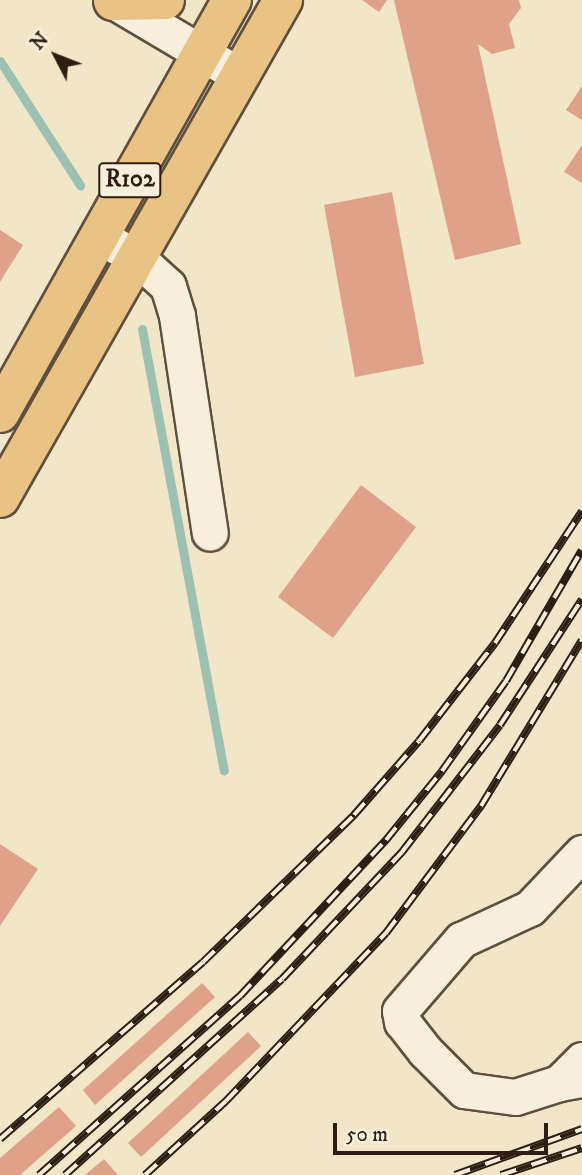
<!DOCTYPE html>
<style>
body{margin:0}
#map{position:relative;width:582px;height:1175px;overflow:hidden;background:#f2e6c9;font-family:"IM FELL DW Pica",serif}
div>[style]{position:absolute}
.stream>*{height:9px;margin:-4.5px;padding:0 4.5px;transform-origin:4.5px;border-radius:4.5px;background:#9cc0b2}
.building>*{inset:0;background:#e0a189}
.roads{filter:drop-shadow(2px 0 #604f3f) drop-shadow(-2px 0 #604f3f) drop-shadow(0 2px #604f3f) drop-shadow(0 -2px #604f3f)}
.minor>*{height:35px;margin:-17.5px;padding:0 17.5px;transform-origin:17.5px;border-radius:17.5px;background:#f7efdc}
.major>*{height:38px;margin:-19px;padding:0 19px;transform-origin:19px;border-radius:19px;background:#e9c384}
.rail>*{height:8px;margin-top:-4px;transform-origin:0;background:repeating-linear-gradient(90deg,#f7efdc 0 16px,#2f1d11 0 32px);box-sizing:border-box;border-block:2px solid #2f1d11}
span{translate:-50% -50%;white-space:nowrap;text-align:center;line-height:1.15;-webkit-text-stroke:5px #f7efdc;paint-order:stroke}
.shield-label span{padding:2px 5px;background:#f7efdc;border:2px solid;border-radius:5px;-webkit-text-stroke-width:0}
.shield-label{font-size:24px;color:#2f1d11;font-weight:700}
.north{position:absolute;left:21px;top:21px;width:70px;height:70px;-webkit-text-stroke:5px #f7efdc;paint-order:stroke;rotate:312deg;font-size:19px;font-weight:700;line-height:28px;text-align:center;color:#2f1d11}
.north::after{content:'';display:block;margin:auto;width:24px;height:32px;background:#2f1d11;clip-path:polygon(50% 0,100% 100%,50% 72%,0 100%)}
.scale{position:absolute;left:333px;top:1123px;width:215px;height:32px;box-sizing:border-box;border:4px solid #2f1d11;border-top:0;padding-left:9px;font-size:21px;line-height:24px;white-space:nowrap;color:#2f1d11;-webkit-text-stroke:5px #f7efdc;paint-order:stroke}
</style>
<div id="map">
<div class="stream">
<div style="left:0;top:61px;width:148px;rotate:57.2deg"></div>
<div style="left:142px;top:329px;width:449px;rotate:79.5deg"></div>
</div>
<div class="building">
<div style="clip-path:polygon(362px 0,387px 0,379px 12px)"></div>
<div style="clip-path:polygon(394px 0,519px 0,521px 8px,509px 24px,515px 48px,492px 54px,478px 44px,521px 244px,455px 260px)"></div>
<div style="clip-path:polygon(582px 86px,582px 120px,566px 110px)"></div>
<div style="clip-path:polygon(582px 145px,582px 183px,564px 172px)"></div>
<div style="clip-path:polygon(392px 192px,424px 364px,355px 377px,324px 205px)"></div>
<div style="clip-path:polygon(0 230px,23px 245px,0 282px)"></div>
<div style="clip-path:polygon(361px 485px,416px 527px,333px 638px,278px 597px)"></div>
<div style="clip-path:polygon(0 844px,38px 869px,0 926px)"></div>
<div style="clip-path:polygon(202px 983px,215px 997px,95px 1105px,83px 1090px)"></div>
<div style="clip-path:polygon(248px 1032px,261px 1046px,141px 1157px,128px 1143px)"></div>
<div style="clip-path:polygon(59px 1107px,76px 1126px,20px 1175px,0 1175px,0 1158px)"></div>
<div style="clip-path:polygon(104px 1159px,118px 1175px,85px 1175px)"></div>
</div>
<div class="roads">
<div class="minor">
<div style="left:112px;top:0;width:147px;rotate:30.6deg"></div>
<div style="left:98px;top:236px;width:43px;rotate:28.9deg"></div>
<div style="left:136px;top:257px;width:43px;rotate:42.2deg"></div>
<div style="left:168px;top:286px;width:31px;rotate:73deg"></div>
<div style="left:177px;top:316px;width:219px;rotate:81.4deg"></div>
<div style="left:582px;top:1060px;width:33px;rotate:135deg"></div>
<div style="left:559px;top:1083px;width:23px;rotate:-10deg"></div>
<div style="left:559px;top:1083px;width:46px;rotate:162.3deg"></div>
<div style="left:515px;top:1097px;width:51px;rotate:-172.2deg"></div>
<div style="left:464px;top:1090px;width:55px;rotate:-135deg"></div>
<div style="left:425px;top:1051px;width:37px;rotate:-128deg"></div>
<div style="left:402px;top:1022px;width:11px;rotate:-100deg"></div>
<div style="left:400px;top:1011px;width:94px;rotate:-49.3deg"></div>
<div style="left:461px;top:940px;width:76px;rotate:-24.9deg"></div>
<div style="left:530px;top:908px;width:76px;rotate:-46.6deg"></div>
</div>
<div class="major">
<div style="left:113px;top:1px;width:52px;rotate:-1.1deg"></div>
<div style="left:0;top:413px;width:474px;rotate:-60.7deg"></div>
<div style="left:0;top:498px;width:573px;rotate:-60.39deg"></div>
</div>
</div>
<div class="rail">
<div style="left:0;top:1139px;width:269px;rotate:-41.1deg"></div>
<div style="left:203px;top:962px;width:211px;rotate:-44.2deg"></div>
<div style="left:354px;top:815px;width:98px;rotate:-48.7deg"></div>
<div style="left:419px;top:741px;width:124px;rotate:-52.2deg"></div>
<div style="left:495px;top:643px;width:158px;rotate:-56.6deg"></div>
<div style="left:39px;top:1175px;width:269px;rotate:-41.7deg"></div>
<div style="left:240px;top:996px;width:214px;rotate:-46.9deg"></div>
<div style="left:386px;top:840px;width:89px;rotate:-50.9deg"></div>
<div style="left:442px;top:771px;width:110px;rotate:-54.6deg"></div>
<div style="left:506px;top:681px;width:151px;rotate:-59.9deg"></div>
<div style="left:65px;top:1175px;width:292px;rotate:-42.1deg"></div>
<div style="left:282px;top:979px;width:175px;rotate:-46.6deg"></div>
<div style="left:402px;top:852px;width:160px;rotate:-52.3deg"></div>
<div style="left:500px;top:725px;width:150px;rotate:-56.9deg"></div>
<div style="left:145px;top:1175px;width:110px;rotate:-42.4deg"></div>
<div style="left:226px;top:1101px;width:232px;rotate:-46.4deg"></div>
<div style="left:386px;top:933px;width:159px;rotate:-53.2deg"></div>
<div style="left:481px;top:806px;width:194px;rotate:-58.7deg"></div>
<div style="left:455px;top:1175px;width:135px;rotate:-19.9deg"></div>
<div style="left:501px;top:1175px;width:85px;rotate:-18.4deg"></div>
</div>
<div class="shield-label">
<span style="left:130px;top:180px">R102</span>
</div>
<div class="north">N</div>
<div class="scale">50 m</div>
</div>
